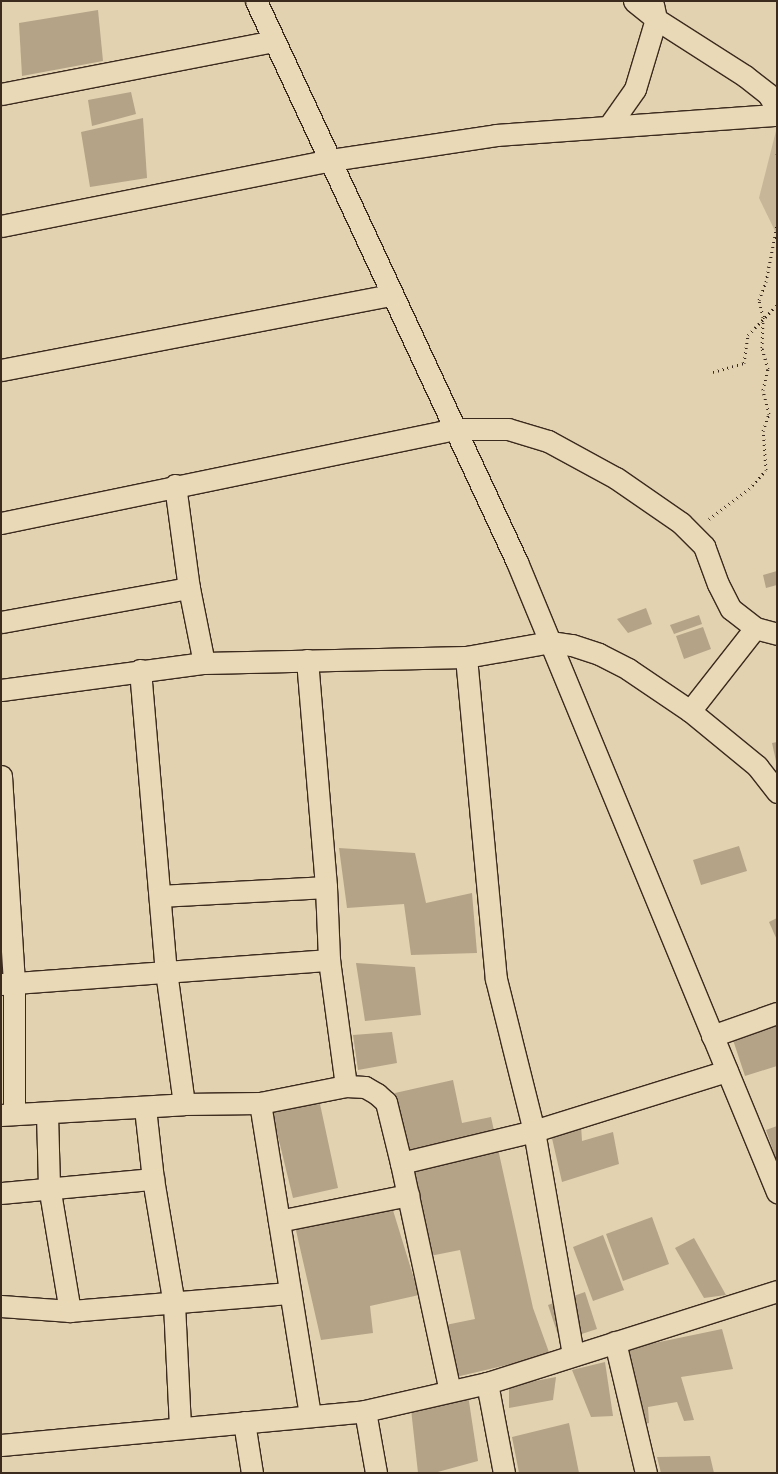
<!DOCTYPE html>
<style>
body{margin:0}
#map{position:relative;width:778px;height:1474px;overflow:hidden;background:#e3d2b0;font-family:"Indie Flower",sans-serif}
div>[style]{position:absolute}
.green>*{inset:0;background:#c7b698}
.building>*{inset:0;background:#b4a387}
.path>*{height:3px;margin-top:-1.5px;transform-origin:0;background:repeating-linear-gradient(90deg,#3b2a1e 0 1px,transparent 0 5px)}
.roads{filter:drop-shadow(1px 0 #3b2a1e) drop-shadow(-1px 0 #3b2a1e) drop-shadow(0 1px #3b2a1e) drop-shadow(0 -1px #3b2a1e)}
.minor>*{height:21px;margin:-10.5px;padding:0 10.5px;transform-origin:10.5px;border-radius:10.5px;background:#ead9b6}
span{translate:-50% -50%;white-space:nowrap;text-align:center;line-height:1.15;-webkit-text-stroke:4.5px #ead9b6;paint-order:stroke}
.frame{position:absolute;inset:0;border:2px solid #3b2a1e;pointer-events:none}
</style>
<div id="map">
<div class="green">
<div style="clip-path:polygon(777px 127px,777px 235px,759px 198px)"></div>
</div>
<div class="building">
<div style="clip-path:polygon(98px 10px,103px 61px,22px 76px,19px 23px)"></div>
<div style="clip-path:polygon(131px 92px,136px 114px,92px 126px,88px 100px)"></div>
<div style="clip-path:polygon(143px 118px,147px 178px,90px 187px,81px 132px)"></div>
<div style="clip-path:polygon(777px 571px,777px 585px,766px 588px,763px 575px)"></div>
<div style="clip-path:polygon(646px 608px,652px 624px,628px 633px,617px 619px)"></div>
<div style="clip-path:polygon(699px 615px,702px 624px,674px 634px,670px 625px)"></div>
<div style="clip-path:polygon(703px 627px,711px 649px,684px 659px,676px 636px)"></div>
<div style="clip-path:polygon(777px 742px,777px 761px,776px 761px,772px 743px)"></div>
<div style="clip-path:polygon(739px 846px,747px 871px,701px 885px,693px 860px)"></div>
<div style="clip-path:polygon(339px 848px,415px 853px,426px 903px,472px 893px,477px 953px,411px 955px,404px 904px,347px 908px)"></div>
<div style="clip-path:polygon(777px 918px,777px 940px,769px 922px)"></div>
<div style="clip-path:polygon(356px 963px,415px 967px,421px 1015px,365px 1021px)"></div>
<div style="clip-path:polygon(777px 1022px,777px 1066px,745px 1076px,732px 1037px)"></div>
<div style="clip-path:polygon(392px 1032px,397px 1063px,358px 1070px,353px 1035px)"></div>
<div style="clip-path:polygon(453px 1080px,462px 1123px,491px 1117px,533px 1308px,550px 1355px,439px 1381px,426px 1329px,475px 1319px,460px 1250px,410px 1260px,384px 1138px,404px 1134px,395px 1093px)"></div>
<div style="clip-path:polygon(320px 1104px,338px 1188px,293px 1198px,271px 1108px)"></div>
<div style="clip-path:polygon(581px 1125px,582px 1141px,613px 1132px,619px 1164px,562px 1182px,551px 1134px)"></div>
<div style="clip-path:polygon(777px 1126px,777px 1159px,776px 1159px,766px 1130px)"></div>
<div style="clip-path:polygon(392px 1207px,419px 1295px,370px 1306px,373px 1333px,321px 1340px,295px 1226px)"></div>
<div style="clip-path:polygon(652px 1217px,669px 1264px,623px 1281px,606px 1234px)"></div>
<div style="clip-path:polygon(603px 1235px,624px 1290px,593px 1301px,573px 1247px)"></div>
<div style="clip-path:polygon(694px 1238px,726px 1295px,704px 1298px,675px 1248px)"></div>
<div style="clip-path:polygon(585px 1292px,597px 1329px,560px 1341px,548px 1305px)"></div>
<div style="clip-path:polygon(722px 1329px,733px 1369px,681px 1377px,694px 1420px,684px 1421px,677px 1402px,648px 1407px,649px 1423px,641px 1424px,621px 1350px)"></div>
<div style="clip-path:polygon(605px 1362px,613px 1416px,591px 1417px,572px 1370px)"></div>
<div style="clip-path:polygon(556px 1377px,553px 1400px,509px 1408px,509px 1386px)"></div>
<div style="clip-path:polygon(468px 1395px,478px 1461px,434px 1473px,418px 1473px,411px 1409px)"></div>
<div style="clip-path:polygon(569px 1423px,579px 1473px,519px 1473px,512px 1437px)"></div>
<div style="clip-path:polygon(710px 1456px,714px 1473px,661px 1473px,657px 1457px)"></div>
</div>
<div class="path">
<div style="left:777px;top:154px;width:2px;rotate:90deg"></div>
<div style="left:713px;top:372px;width:32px;rotate:-16deg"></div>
<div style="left:744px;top:363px;width:28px;rotate:-82deg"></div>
<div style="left:748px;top:335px;width:42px;rotate:-46deg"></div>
<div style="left:709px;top:519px;width:50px;rotate:-36.9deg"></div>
<div style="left:749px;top:489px;width:25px;rotate:-48deg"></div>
<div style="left:766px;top:470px;width:39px;rotate:-94deg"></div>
<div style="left:763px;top:431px;width:18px;rotate:-71deg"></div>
<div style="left:769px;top:414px;width:25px;rotate:-104deg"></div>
<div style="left:763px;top:390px;width:22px;rotate:-77deg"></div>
<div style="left:768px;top:369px;width:22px;rotate:-106deg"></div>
<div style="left:762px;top:348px;width:31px;rotate:-88deg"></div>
<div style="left:763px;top:317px;width:17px;rotate:-103deg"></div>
<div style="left:759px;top:300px;width:19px;rotate:-69deg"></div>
<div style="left:766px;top:282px;width:58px;rotate:-79.1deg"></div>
</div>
<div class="roads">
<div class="minor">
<div style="left:256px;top:1px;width:619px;rotate:65.05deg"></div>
<div style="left:517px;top:562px;width:682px;rotate:67.57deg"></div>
<div style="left:634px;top:1px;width:28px;rotate:39deg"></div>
<div style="left:656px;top:19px;width:106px;rotate:32.6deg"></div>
<div style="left:745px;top:76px;width:29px;rotate:38deg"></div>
<div style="left:768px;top:94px;width:17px;rotate:59deg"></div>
<div style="left:1px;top:94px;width:278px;rotate:-11deg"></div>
<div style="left:609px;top:126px;width:45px;rotate:-54.9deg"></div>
<div style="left:635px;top:89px;width:73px;rotate:-73.3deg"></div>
<div style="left:656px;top:19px;width:14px;rotate:-102deg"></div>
<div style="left:1px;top:226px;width:337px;rotate:-11.3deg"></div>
<div style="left:331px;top:160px;width:167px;rotate:-8.6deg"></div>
<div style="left:496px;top:135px;width:282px;rotate:-4.1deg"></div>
<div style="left:1px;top:370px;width:398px;rotate:-10.9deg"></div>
<div style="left:175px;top:485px;width:104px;rotate:82.3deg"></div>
<div style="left:189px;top:588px;width:76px;rotate:78.7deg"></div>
<div style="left:1px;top:523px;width:465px;rotate:-11.7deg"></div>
<div style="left:456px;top:429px;width:52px"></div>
<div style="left:508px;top:429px;width:42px;rotate:16.7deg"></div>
<div style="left:548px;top:441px;width:77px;rotate:28.6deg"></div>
<div style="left:616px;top:478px;width:79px;rotate:34.7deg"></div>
<div style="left:681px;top:523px;width:33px;rotate:45deg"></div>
<div style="left:704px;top:546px;width:40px;rotate:69.8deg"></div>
<div style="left:718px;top:584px;width:28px;rotate:63deg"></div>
<div style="left:731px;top:609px;width:31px;rotate:38deg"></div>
<div style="left:755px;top:628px;width:23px;rotate:15deg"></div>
<div style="left:1px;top:622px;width:191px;rotate:-10.3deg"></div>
<div style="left:466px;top:657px;width:323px;rotate:84.7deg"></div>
<div style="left:496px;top:979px;width:157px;rotate:76deg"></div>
<div style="left:534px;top:1131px;width:227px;rotate:80.1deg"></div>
<div style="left:307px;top:660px;width:228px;rotate:85.2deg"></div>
<div style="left:326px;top:887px;width:73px;rotate:87.6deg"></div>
<div style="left:329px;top:960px;width:127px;rotate:82.3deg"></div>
<div style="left:140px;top:670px;width:302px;rotate:85.1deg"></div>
<div style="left:166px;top:971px;width:134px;rotate:82.3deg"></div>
<div style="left:1px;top:690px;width:205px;rotate:-7.6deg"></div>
<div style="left:204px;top:663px;width:262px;rotate:-1.3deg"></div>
<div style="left:466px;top:657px;width:85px;rotate:-10.1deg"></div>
<div style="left:550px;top:642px;width:22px;rotate:8deg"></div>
<div style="left:572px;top:645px;width:28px;rotate:18deg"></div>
<div style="left:599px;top:654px;width:33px;rotate:27deg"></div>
<div style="left:628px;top:669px;width:75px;rotate:34.1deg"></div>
<div style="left:690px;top:711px;width:87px;rotate:39.4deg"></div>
<div style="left:757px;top:766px;width:33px;rotate:52deg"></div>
<div style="left:690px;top:711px;width:105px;rotate:-51.9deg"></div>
<div style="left:1px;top:776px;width:207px;rotate:86.4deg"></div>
<div style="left:14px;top:983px;width:131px;rotate:90deg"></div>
<div style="left:160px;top:896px;width:166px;rotate:-3.1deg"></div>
<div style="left:1px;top:984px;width:329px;rotate:-4.2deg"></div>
<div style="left:712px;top:1036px;width:69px;rotate:-19.5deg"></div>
<div style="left:260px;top:1103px;width:316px;rotate:80.9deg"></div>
<div style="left:145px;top:1108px;width:71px;rotate:83.6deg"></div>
<div style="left:153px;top:1179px;width:127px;rotate:80.5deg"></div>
<div style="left:174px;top:1304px;width:122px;rotate:87.2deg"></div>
<div style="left:47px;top:1114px;width:72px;rotate:88.4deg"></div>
<div style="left:49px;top:1186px;width:127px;rotate:80.5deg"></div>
<div style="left:1px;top:1115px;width:183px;rotate:-3.4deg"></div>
<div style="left:184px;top:1104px;width:76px;rotate:-0.8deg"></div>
<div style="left:260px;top:1103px;width:88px;rotate:-11.2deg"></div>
<div style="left:346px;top:1086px;width:19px;rotate:3deg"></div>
<div style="left:365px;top:1087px;width:14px;rotate:30deg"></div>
<div style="left:377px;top:1094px;width:12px;rotate:42deg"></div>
<div style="left:386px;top:1102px;width:63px;rotate:76.2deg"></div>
<div style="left:401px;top:1163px;width:233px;rotate:77.9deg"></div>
<div style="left:401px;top:1163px;width:137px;rotate:-13.5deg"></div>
<div style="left:534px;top:1131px;width:202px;rotate:-17.3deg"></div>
<div style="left:1px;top:1193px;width:153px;rotate:-5.3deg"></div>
<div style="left:279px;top:1221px;width:132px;rotate:-11.4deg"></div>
<div style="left:1px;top:1306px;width:69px;rotate:4.1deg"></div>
<div style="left:70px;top:1311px;width:221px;rotate:-4.7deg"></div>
<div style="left:615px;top:1342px;width:135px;rotate:76.7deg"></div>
<div style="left:487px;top:1383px;width:92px;rotate:79.3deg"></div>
<div style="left:365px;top:1411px;width:63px;rotate:79.9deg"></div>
<div style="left:244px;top:1422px;width:52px;rotate:81.1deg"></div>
<div style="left:1px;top:1445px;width:366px;rotate:-5.3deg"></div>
<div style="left:365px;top:1411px;width:125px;rotate:-12.9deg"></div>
<div style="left:487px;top:1383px;width:304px;rotate:-17.6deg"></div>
</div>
</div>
<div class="frame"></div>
</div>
